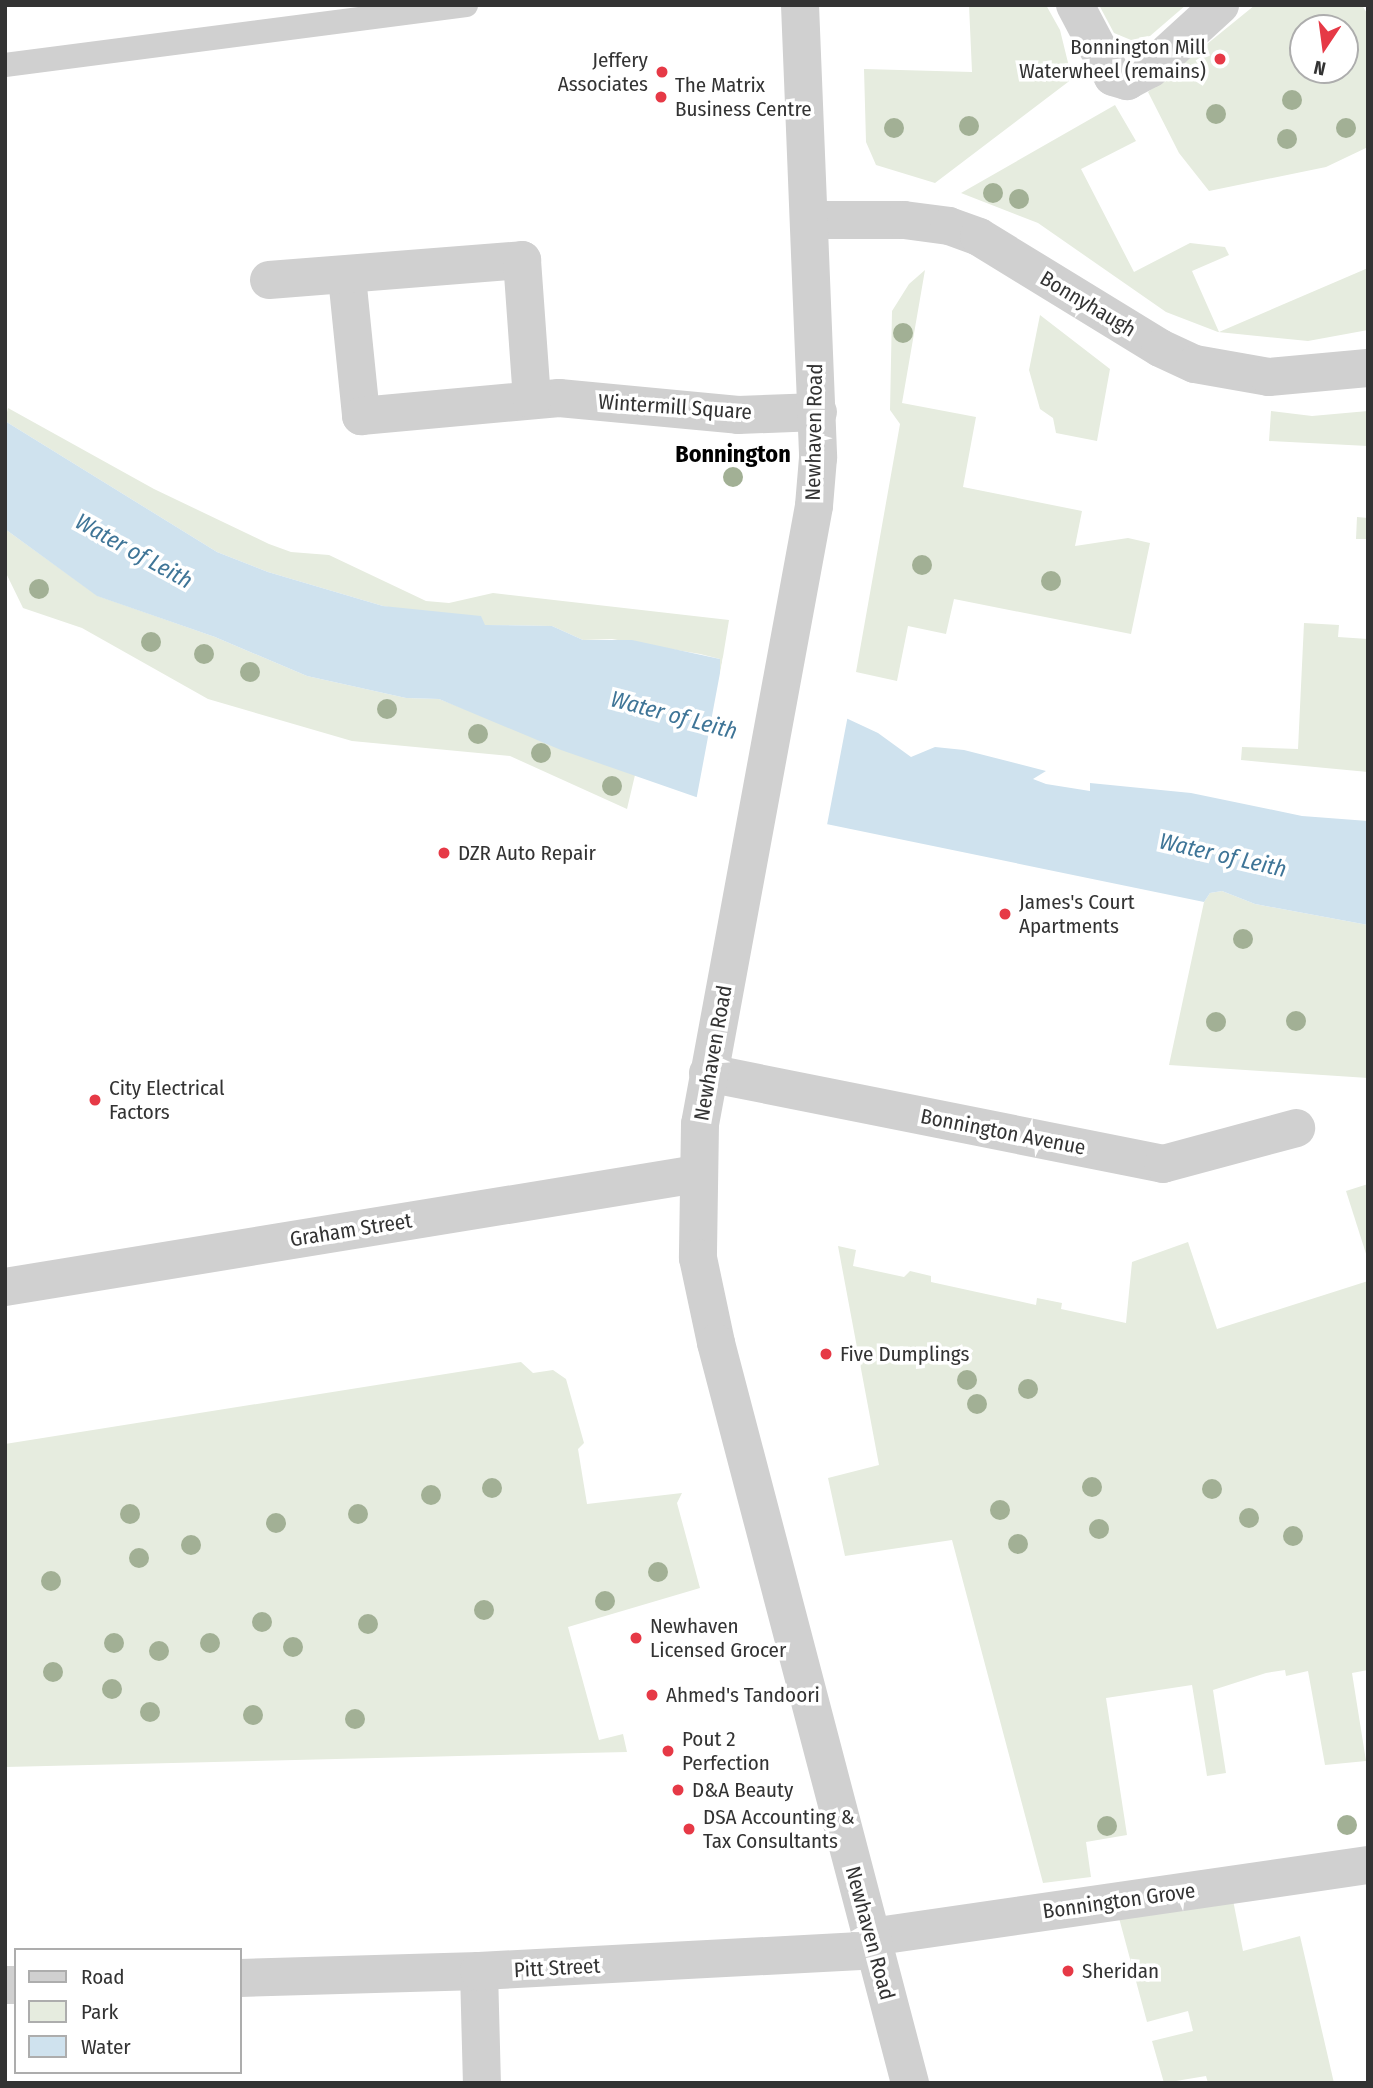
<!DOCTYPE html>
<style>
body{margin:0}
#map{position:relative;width:1373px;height:2088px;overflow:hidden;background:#fff;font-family:"Fira Sans Condensed",sans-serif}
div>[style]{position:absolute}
.green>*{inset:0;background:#e6ecdf}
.water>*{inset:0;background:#cfe2ee}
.pier>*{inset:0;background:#fff}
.service>*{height:24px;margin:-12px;padding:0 12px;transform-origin:12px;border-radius:12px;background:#d0d0d0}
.minor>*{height:38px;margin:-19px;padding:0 19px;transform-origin:19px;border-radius:19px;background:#d0d0d0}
.tertiary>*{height:38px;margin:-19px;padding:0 19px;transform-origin:19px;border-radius:19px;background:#d0d0d0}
.trees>*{width:20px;height:20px;margin:-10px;border-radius:50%;background:#a2b095}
.dots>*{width:19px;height:19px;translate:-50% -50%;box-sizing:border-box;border:4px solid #fff;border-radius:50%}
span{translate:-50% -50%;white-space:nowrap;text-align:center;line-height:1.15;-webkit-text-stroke:7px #fff;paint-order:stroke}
.poi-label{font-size:21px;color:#333}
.right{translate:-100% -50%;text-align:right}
.left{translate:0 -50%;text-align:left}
.street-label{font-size:21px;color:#333}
.water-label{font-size:23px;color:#3f7597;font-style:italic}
.quarter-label{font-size:24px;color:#000;font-weight:700}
.frame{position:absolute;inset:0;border:7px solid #333;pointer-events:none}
.legend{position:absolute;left:14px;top:1948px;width:228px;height:126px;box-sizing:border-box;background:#fff;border:2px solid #adadad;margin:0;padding:9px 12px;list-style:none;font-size:21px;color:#333}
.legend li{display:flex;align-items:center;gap:14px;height:35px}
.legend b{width:35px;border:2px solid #adadad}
.north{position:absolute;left:1289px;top:14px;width:70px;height:70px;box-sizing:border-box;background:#fff;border:2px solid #adadad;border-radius:50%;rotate:193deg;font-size:19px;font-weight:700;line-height:28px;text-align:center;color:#333}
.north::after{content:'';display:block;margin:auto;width:24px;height:32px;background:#e63946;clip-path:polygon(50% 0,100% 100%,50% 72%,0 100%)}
</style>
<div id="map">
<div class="green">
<div style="clip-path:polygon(969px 5px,1046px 5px,1060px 30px,1072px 79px,935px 183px,876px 165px,866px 142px,864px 69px,972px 72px)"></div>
<div style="clip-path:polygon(1099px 5px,1186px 5px,1150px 36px,1131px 40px,1114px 33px)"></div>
<div style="clip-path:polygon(evenodd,1255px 5px,1362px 5px,1368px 15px,1368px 147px,1326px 167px,1209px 191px,1179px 153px,1148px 92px,1255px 5px,1303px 28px,1345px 28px,1345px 70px,1303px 70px,1303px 28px)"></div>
<div style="clip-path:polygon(1115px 105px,1136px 141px,1081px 169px,1134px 272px,1190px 243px,1225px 247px,1229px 255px,1192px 271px,1219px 332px,1368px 268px,1368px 330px,1308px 341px,1218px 332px,1166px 312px,1038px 223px,961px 193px)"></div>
<div style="clip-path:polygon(925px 270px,902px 403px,976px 417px,963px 487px,1082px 511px,1075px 546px,1128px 538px,1150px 543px,1131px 634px,954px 599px,946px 634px,908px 626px,897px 681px,856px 672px,900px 424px,890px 410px,892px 311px,909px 284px)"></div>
<div style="clip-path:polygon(1040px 315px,1110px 369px,1097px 441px,1056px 433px,1053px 418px,1040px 409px,1029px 370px)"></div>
<div style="clip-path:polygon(8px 408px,154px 489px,269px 544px,291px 552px,329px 555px,426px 601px,449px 603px,493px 593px,729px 620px,720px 675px,720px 659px,700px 654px,612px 639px,583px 640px,552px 626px,484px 625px,383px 606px,268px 572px,217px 552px,5px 421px)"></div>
<div style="clip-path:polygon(1271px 411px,1312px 416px,1368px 411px,1368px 446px,1269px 441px)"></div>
<div style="clip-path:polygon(1357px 517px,1368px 518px,1368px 539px,1356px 539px)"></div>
<div style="clip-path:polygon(5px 529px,98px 596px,215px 637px,307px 676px,406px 698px,439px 699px,635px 775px,627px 809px,510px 756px,352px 741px,208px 699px,82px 628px,23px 608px,5px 571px)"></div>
<div style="clip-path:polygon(1304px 623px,1339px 625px,1338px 637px,1368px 639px,1368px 772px,1241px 760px,1242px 747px,1298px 749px)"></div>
<div style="clip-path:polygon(1222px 891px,1255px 904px,1368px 925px,1368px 1078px,1169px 1065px,1204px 902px,1210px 893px)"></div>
<div style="clip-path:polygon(1368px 1184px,1368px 1260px,1346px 1191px)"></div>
<div style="clip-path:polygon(1188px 1242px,1217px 1329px,1368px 1281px,1368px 1670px,1352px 1673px,1366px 1761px,1325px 1765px,1308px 1671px,1286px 1676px,1285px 1670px,1266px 1673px,1213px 1690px,1226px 1773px,1207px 1776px,1192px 1685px,1106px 1698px,1127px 1835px,1086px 1842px,1091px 1877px,1043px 1883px,952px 1540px,845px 1556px,828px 1478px,879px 1465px,838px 1246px,856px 1250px,853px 1266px,904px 1277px,910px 1271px,931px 1276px,931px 1282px,1036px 1305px,1037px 1298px,1062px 1303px,1061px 1309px,1126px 1323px,1132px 1262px)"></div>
<div style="clip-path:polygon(521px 1362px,533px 1373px,553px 1370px,566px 1379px,584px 1443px,578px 1449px,587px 1504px,682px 1493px,677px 1503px,700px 1588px,568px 1627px,599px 1740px,623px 1734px,627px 1752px,5px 1767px,5px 1444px)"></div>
<div style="clip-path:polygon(1233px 1900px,1243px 1951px,1300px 1936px,1334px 2083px,1208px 2083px,1206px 2076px,1164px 2083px,1152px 2041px,1193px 2031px,1188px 2011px,1147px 2022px,1119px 1918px)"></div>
</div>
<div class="water">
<div style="clip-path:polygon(5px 421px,217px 552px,268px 572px,383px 606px,481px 616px,485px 625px,552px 626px,583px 640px,632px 640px,720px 659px,720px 675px,848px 719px,878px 733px,911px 757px,935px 747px,964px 750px,1046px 771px,1033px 779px,1046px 784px,1090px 791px,1090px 783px,1191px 793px,1302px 816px,1368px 821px,1368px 925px,1255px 904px,1222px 891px,1210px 893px,1204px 902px,696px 797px,561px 750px,439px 699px,406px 698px,307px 676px,215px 637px,97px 596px,5px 529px)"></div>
</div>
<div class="pier">
<div style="clip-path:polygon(723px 657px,723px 673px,848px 715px,827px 825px,696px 801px)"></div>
</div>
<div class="service">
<div style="left:5px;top:65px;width:465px;rotate:-7.4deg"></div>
</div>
<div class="minor">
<div style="left:1075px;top:5px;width:81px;rotate:62.2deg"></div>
<div style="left:1113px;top:77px;width:15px;rotate:16deg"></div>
<div style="left:1127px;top:81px;width:26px;rotate:-28deg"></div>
<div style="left:1150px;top:69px;width:95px;rotate:-42.4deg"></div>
<div style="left:811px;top:220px;width:93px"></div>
<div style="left:904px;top:220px;width:45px;rotate:7.6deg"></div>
<div style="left:949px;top:226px;width:32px;rotate:20deg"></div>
<div style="left:979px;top:237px;width:212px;rotate:31.5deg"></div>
<div style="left:1160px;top:348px;width:38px;rotate:25deg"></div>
<div style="left:1195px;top:364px;width:75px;rotate:10deg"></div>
<div style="left:1269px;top:377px;width:99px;rotate:-5.2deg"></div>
<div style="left:347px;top:277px;width:140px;rotate:84.2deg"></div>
<div style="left:361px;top:416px;width:199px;rotate:-5.2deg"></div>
<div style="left:559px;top:398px;width:180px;rotate:5.4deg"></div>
<div style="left:738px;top:415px;width:80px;rotate:-2.1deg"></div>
<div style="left:269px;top:280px;width:254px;rotate:-4.5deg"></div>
<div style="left:522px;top:260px;width:140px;rotate:85.9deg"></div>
<div style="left:708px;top:1073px;width:464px;rotate:11.3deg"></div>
<div style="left:1163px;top:1164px;width:138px;rotate:-15.1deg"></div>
<div style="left:5px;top:1287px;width:701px;rotate:-9.27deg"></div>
<div style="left:871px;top:1937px;width:502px;rotate:-8.24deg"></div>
<div style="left:479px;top:1971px;width:112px;rotate:88.5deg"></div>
<div style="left:240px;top:1978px;width:239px;rotate:-1.7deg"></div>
<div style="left:479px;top:1971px;width:396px;rotate:-3deg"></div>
<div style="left:5px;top:1985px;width:11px"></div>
</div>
<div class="tertiary">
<div style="left:800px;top:5px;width:453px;rotate:87.7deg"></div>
<div style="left:818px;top:458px;width:48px;rotate:94.8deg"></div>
<div style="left:814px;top:506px;width:628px;rotate:100.45deg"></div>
<div style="left:700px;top:1124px;width:134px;rotate:90.9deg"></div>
<div style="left:698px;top:1258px;width:87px;rotate:78deg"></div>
<div style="left:716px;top:1343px;width:765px;rotate:75.31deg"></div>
</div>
<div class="trees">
<div style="left:1292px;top:100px"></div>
<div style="left:1216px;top:114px"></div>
<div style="left:969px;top:126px"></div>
<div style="left:894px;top:128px"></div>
<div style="left:1346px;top:128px"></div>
<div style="left:1287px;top:139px"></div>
<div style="left:993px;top:193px"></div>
<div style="left:1019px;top:199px"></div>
<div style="left:903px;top:333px"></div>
<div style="left:733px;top:477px"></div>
<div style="left:922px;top:565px"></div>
<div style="left:1051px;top:581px"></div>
<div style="left:39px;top:589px"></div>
<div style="left:151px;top:642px"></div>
<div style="left:204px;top:654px"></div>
<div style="left:250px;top:672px"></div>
<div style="left:387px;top:709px"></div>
<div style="left:478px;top:734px"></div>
<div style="left:541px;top:753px"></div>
<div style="left:612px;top:786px"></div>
<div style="left:1243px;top:939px"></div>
<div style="left:1296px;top:1021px"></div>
<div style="left:1216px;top:1022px"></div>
<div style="left:967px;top:1380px"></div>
<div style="left:1028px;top:1389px"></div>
<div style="left:977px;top:1404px"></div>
<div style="left:1092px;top:1487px"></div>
<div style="left:492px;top:1488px"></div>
<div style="left:1212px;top:1489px"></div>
<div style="left:431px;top:1495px"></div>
<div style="left:1000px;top:1510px"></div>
<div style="left:130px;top:1514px"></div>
<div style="left:358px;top:1514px"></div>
<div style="left:1249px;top:1518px"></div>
<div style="left:276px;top:1523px"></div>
<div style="left:1099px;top:1529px"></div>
<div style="left:1293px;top:1536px"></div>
<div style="left:1018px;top:1544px"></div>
<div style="left:191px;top:1545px"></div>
<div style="left:139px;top:1558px"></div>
<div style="left:658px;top:1572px"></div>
<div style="left:51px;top:1581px"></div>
<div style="left:605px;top:1601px"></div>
<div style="left:484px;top:1610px"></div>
<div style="left:262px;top:1622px"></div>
<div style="left:368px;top:1624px"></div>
<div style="left:114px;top:1643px"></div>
<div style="left:210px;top:1643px"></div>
<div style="left:293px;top:1647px"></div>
<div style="left:159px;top:1651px"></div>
<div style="left:53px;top:1672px"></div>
<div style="left:112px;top:1689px"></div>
<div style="left:150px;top:1712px"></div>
<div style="left:253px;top:1715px"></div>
<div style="left:355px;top:1719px"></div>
<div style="left:1347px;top:1825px"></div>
<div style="left:1107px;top:1826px"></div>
</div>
<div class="dots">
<div style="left:1220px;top:59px;background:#e63946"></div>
<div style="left:662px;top:72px;background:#e63946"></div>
<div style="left:661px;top:97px;background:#e63946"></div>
<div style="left:444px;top:853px;background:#e63946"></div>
<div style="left:1005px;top:914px;background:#e63946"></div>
<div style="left:95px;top:1100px;background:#e63946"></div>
<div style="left:826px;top:1354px;background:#e63946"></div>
<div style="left:636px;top:1638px;background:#e63946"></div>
<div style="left:652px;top:1695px;background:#e63946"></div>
<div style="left:668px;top:1751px;background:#e63946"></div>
<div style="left:678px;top:1790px;background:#e63946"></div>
<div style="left:689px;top:1829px;background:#e63946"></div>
<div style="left:1068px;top:1971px;background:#e63946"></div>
</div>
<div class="poi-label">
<span class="right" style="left:1206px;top:59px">Bonnington Mill<br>Waterwheel (remains)</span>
<span class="right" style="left:648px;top:72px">Jeffery<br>Associates</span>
<span class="left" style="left:675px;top:97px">The Matrix<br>Business Centre</span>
<span class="left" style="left:458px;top:853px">DZR Auto Repair</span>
<span class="left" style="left:1019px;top:914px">James's Court<br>Apartments</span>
<span class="left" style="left:109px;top:1100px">City Electrical<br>Factors</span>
<span class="left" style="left:840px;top:1354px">Five Dumplings</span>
<span class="left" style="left:650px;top:1638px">Newhaven<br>Licensed Grocer</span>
<span class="left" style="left:666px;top:1695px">Ahmed's Tandoori</span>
<span class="left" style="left:682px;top:1751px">Pout 2<br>Perfection</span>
<span class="left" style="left:692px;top:1790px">D&amp;A Beauty</span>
<span class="left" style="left:703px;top:1829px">DSA Accounting &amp;<br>Tax Consultants</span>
<span class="left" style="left:1082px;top:1971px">Sheridan</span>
</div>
<div class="street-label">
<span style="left:1088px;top:304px;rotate:31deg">Bonnyhaugh</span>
<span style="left:675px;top:407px;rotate:4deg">Wintermill Square</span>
<span style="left:814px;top:432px;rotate:-89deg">Newhaven Road</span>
<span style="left:713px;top:1053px;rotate:-80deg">Newhaven Road</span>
<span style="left:1003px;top:1132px;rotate:11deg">Bonnington Avenue</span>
<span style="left:351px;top:1230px;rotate:-9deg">Graham Street</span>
<span style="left:1119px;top:1901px;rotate:-8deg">Bonnington Grove</span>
<span style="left:870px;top:1933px;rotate:75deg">Newhaven Road</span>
<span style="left:557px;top:1968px;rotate:-3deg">Pitt Street</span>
</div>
<div class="water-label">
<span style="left:134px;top:551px;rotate:29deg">Water of Leith</span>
<span style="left:674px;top:715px;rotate:15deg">Water of Leith</span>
<span style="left:1223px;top:855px;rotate:13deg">Water of Leith</span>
</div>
<div class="quarter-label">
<span style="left:733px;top:455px">Bonnington</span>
</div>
<div class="frame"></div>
<ul class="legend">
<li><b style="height:9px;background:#d0d0d0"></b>Road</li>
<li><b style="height:19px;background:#e6ecdf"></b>Park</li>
<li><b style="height:19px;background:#cfe2ee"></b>Water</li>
</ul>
<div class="north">N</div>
</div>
